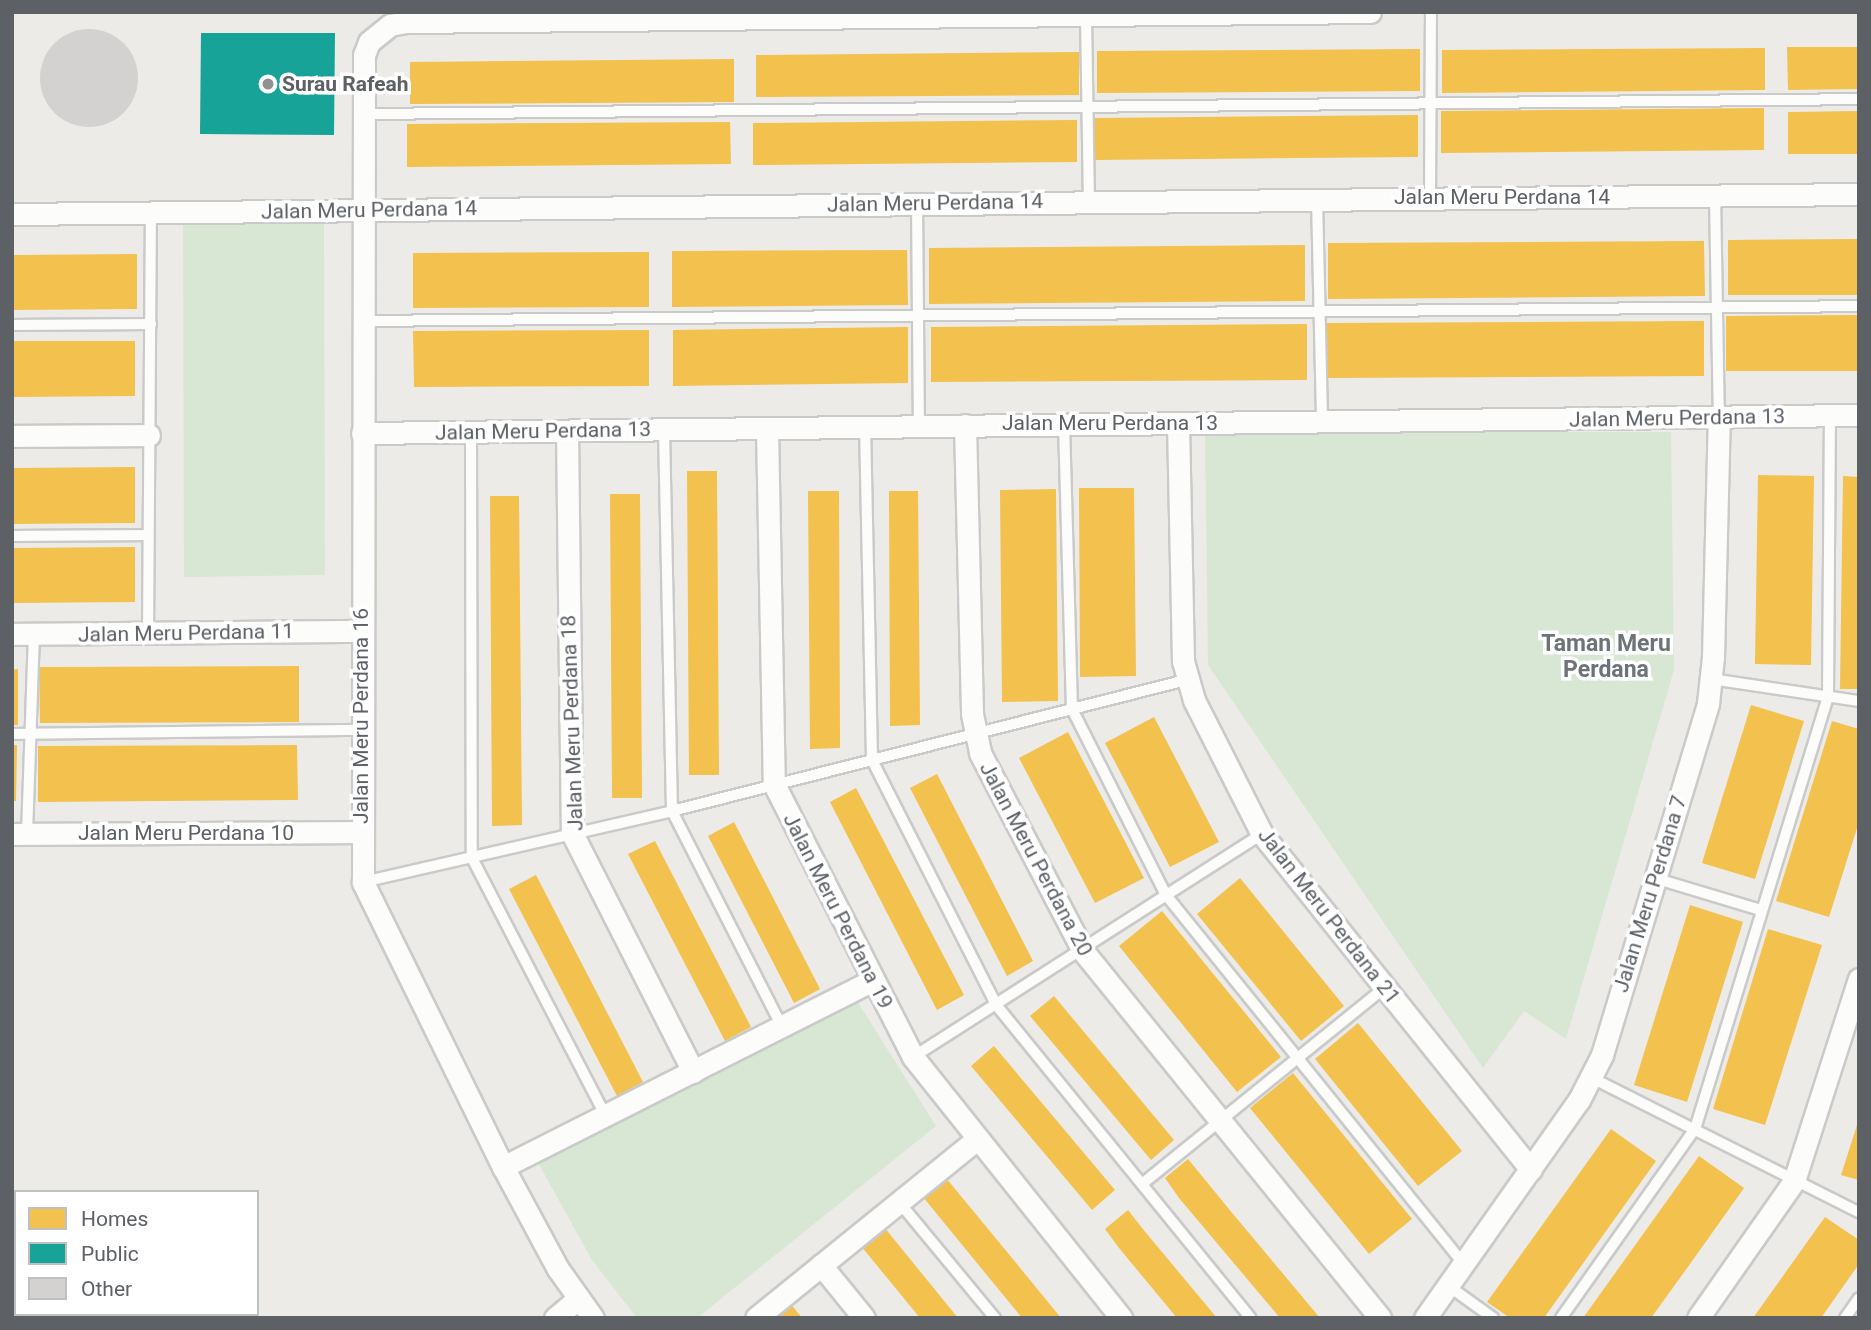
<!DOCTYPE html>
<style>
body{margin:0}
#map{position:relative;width:1871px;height:1330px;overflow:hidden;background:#edebe7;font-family:Roboto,sans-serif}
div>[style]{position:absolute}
.green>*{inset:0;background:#d7e7d3}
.homes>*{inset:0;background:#f2c14e}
.public>*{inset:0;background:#17a398}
.building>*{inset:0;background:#d3d2d0}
.round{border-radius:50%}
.roads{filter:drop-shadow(2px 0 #c9cac9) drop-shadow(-2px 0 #c9cac9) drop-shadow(0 2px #c9cac9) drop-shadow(0 -2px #c9cac9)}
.lane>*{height:10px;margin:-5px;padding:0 5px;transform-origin:5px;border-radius:5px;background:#fcfcfb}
.street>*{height:21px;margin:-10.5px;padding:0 10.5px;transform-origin:10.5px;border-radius:10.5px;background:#fcfcfb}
.dots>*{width:19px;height:19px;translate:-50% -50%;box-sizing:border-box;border:4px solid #fff;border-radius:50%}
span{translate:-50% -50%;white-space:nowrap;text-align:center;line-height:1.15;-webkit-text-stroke:7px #fff;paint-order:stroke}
.poi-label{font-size:21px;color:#5d6165;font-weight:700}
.left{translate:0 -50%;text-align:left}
.street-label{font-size:21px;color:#5d6165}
.neighbourhood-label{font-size:23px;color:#6e7377;font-weight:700}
.frame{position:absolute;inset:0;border:14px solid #5d6165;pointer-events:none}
.legend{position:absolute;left:14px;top:1190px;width:245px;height:126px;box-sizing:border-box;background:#fff;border:2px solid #bec0c1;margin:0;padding:9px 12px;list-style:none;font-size:21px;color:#5d6165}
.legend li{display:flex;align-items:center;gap:14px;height:35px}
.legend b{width:35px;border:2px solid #bec0c1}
</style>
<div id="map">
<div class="green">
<div style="clip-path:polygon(324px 222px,325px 575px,184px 577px,183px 223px)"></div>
<div style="clip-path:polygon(1205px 432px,1671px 432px,1674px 670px,1566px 1039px,1524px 1011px,1483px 1068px,1208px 665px)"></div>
<div style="clip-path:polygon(857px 1001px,936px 1126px,697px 1318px,637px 1318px,592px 1260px,532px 1152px)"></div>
</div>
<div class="homes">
<div style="clip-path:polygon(1787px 47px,1859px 47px,1859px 89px,1788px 90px)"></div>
<div style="clip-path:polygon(1765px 48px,1765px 90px,1442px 93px,1442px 50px)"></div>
<div style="clip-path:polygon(1420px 49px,1420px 91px,1097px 93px,1097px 51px)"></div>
<div style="clip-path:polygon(1079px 52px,1079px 95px,756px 97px,756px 55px)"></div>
<div style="clip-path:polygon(734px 59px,734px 102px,410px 104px,410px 62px)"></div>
<div style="clip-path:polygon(1764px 108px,1764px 150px,1441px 153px,1441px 111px)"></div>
<div style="clip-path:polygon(1859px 111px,1859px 154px,1788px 154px,1788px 112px)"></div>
<div style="clip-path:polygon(1418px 115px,1418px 157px,1095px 160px,1095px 118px)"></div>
<div style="clip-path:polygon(1077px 120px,1077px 162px,753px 165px,753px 123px)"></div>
<div style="clip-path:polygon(730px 122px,731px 164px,407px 167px,407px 124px)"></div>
<div style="clip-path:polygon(1859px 239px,1859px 295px,1728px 295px,1728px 240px)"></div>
<div style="clip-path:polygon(1704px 241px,1705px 296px,1328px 299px,1328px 243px)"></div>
<div style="clip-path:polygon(1305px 245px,1305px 301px,929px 304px,929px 248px)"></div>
<div style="clip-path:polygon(907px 250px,908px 305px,672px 307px,672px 251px)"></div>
<div style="clip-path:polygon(649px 252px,649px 307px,413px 308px,413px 253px)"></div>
<div style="clip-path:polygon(137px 254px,137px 309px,12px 310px,12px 255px)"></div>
<div style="clip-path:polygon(1859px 315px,1859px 371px,1726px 371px,1726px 316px)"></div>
<div style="clip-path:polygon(1704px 321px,1704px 376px,1327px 378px,1327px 323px)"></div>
<div style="clip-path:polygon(1307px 324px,1307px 380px,931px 382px,931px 327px)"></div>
<div style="clip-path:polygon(908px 327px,908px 383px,673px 386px,673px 330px)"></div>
<div style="clip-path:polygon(649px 330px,649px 386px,414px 387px,413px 331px)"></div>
<div style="clip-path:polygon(12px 341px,135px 341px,135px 396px,12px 397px)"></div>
<div style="clip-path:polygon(135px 467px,135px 523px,12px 524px,12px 468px)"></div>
<div style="clip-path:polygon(687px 471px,717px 471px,719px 775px,689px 775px)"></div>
<div style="clip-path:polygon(1758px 475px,1814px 476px,1811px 665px,1755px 664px)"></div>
<div style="clip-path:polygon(1843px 476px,1859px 477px,1859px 689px,1840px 689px)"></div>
<div style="clip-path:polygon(1079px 488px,1134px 488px,1136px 676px,1080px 677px)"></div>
<div style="clip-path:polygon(1056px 489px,1058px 701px,1002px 702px,1000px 490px)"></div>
<div style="clip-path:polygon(808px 491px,839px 491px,840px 748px,810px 749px)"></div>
<div style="clip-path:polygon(889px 491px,918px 491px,920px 725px,890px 726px)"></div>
<div style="clip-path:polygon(610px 494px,640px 494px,642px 798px,612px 798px)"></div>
<div style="clip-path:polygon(490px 496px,519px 496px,522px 825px,492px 826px)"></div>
<div style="clip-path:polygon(135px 547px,135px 602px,12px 603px,12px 548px)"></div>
<div style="clip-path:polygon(299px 666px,299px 722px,40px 723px,39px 667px)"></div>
<div style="clip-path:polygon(18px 669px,18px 725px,12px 725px,12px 670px)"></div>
<div style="clip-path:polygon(1751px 705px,1804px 721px,1755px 879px,1702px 863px)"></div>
<div style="clip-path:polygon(1154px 717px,1219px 842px,1170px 867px,1105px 743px)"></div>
<div style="clip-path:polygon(1832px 721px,1859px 729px,1859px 822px,1829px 917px,1776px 901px)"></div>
<div style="clip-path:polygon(1068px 732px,1144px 878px,1095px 903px,1019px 758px)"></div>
<div style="clip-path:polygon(12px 745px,17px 745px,16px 801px,12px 801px)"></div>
<div style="clip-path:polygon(297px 745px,298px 800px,38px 802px,38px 746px)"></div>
<div style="clip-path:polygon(937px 774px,1033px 961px,1007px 976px,910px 788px)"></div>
<div style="clip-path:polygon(856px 788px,964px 995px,937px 1010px,830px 802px)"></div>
<div style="clip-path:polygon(734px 822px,820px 989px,794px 1003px,708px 836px)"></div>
<div style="clip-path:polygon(655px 841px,751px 1027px,725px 1041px,628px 854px)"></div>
<div style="clip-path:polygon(536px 875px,643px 1082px,617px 1096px,509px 889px)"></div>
<div style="clip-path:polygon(1240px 878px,1344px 1006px,1301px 1041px,1197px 914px)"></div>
<div style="clip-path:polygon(1690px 905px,1743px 922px,1687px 1102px,1634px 1085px)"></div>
<div style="clip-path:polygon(1162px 911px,1281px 1057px,1237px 1092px,1119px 946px)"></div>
<div style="clip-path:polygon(1768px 929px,1822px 945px,1765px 1125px,1713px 1109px)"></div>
<div style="clip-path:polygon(1054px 996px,1174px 1140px,1151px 1160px,1030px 1016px)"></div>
<div style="clip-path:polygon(1358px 1023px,1462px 1151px,1418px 1186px,1315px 1059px)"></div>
<div style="clip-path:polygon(994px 1046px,1115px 1190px,1092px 1210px,971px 1066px)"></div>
<div style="clip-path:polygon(1293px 1073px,1412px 1219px,1369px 1254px,1250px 1108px)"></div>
<div style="clip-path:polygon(1859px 1119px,1859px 1180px,1841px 1175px)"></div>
<div style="clip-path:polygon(1611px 1129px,1656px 1161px,1544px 1318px,1510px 1318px,1487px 1302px)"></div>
<div style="clip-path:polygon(1699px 1156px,1744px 1188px,1690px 1264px,1651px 1318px,1583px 1318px)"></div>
<div style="clip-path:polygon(1188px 1159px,1233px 1214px,1320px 1318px,1280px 1318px,1179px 1198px,1165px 1178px)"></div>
<div style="clip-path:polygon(946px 1178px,1021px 1269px,1061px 1318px,1022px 1318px,923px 1197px)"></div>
<div style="clip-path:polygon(1128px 1210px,1142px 1228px,1217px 1318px,1177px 1318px,1119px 1248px,1105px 1229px)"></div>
<div style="clip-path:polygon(1825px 1217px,1859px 1240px,1859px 1264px,1821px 1318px,1753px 1318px)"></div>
<div style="clip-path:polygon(884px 1227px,958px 1318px,920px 1318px,861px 1246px)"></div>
<div style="clip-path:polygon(790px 1303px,802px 1318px,773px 1318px)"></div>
</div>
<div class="public">
<div style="clip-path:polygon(201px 33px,335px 33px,334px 135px,200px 134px)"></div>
</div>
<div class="building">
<div class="round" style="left:40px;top:29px;width:98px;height:98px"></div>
</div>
<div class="roads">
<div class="lane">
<div style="left:1086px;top:15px;width:186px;rotate:89.1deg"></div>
<div style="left:364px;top:114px;width:1495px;rotate:-0.57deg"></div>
<div style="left:1715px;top:196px;width:221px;rotate:89deg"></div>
<div style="left:1430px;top:197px;width:185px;rotate:-89.7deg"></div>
<div style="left:1317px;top:198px;width:224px;rotate:88.7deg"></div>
<div style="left:917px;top:203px;width:222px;rotate:89.5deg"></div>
<div style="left:363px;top:321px;width:1496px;rotate:-0.57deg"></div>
<div style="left:12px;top:325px;width:139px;rotate:-0.4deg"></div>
<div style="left:1064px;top:423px;width:286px;rotate:88.4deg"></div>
<div style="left:1072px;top:709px;width:208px;rotate:63.2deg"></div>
<div style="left:1166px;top:895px;width:476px;rotate:51.1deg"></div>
<div style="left:865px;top:425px;width:335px;rotate:88.8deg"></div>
<div style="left:872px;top:760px;width:276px;rotate:63.1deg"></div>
<div style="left:997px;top:1006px;width:402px;rotate:50.9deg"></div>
<div style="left:664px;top:429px;width:382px;rotate:88.8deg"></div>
<div style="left:672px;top:811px;width:242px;rotate:63deg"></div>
<div style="left:471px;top:431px;width:427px;rotate:89.9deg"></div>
<div style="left:472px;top:858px;width:292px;rotate:62.6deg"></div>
<div style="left:12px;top:536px;width:136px;rotate:-0.4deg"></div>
<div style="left:148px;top:634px;width:421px;rotate:-89.6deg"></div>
<div style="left:1711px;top:679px;width:150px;rotate:8.5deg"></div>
<div style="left:12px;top:734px;width:349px;rotate:-0.7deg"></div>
<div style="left:27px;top:834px;width:200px;rotate:-88deg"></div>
<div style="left:1654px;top:878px;width:112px;rotate:16.7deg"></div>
<div style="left:363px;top:882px;width:317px;rotate:-12.9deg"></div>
<div style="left:672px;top:811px;width:530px;rotate:-14.3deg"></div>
<div style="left:913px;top:1057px;width:414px;rotate:-32.6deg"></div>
<div style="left:1592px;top:1078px;width:299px;rotate:26.7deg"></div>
<div style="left:1142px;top:1184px;width:311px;rotate:-39deg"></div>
<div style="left:899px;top:1202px;width:151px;rotate:50.4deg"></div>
<div style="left:1450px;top:1287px;width:53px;rotate:35.8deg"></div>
<div style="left:1561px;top:1318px;width:232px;rotate:-54.7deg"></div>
<div style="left:1695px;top:1129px;width:453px;rotate:-72.9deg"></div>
<div style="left:1828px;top:696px;width:280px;rotate:-89.6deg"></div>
<div style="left:1845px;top:1318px;width:24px;rotate:-55deg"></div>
</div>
<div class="street">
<div style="left:12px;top:214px;width:1847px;rotate:-0.62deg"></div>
<div style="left:1178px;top:423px;width:238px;rotate:88.8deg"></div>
<div style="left:1183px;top:661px;width:41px;rotate:74.2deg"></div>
<div style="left:1194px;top:700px;width:150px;rotate:63.1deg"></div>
<div style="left:1262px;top:834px;width:430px;rotate:51.3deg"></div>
<div style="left:965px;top:425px;width:289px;rotate:88.6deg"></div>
<div style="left:972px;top:714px;width:40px;rotate:78deg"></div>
<div style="left:980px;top:753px;width:223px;rotate:62.5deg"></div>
<div style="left:1083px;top:951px;width:472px;rotate:51deg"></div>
<div style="left:767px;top:428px;width:356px;rotate:88.9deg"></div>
<div style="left:774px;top:784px;width:306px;rotate:63deg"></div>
<div style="left:913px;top:1057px;width:334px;rotate:51.4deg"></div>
<div style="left:567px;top:431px;width:402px;rotate:89.3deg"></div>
<div style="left:572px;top:833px;width:268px;rotate:63.1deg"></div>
<div style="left:362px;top:433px;width:1497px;rotate:-0.69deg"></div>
<div style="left:12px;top:436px;width:137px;rotate:-0.4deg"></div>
<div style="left:12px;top:634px;width:349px;rotate:-0.5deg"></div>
<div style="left:12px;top:834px;width:349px;rotate:-0.3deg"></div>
<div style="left:503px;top:1167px;width:415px;rotate:-26.8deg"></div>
<div style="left:821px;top:1265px;width:68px;rotate:50.9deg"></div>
<div style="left:12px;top:1268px;width:6px;rotate:51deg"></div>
<div style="left:48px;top:1314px;width:5px;rotate:53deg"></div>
<div style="left:555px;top:1318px;width:30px;rotate:-40deg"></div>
<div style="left:593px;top:1318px;width:60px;rotate:-125.5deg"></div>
<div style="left:558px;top:1269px;width:116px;rotate:-118.3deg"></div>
<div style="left:503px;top:1167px;width:318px;rotate:-116.2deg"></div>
<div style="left:363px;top:882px;width:827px;rotate:-89.93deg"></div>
<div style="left:364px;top:55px;width:14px;rotate:-69deg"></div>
<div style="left:369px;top:42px;width:27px;rotate:-39deg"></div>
<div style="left:390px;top:25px;width:15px;rotate:-11deg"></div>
<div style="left:405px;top:22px;width:965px;rotate:-0.59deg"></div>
<div style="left:756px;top:1318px;width:283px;rotate:-39deg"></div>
<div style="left:1425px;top:1318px;width:267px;rotate:-54.8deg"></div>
<div style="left:1579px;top:1100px;width:51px;rotate:-62.9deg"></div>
<div style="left:1602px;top:1055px;width:368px;rotate:-73.2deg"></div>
<div style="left:1708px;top:703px;width:46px;rotate:-83.8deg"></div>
<div style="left:1713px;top:657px;width:240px;rotate:-88.6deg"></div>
<div style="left:1698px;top:1318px;width:167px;rotate:-55deg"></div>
<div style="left:1794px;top:1181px;width:212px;rotate:-72.2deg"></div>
</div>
</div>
<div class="dots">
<div style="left:268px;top:84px;background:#8f9192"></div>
</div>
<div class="poi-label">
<span class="left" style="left:282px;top:84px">Surau Rafeah</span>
</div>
<div class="street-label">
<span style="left:1502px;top:197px">Jalan Meru Perdana 14</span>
<span style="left:935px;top:203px;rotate:-1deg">Jalan Meru Perdana 14</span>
<span style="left:369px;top:210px;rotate:-1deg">Jalan Meru Perdana 14</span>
<span style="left:1677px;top:418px;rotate:-1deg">Jalan Meru Perdana 13</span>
<span style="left:1110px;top:423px">Jalan Meru Perdana 13</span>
<span style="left:543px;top:431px;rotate:-1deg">Jalan Meru Perdana 13</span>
<span style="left:186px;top:633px;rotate:-1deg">Jalan Meru Perdana 11</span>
<span style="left:361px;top:716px;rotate:-90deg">Jalan Meru Perdana 16</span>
<span style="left:572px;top:723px;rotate:-92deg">Jalan Meru Perdana 18</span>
<span style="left:186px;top:833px">Jalan Meru Perdana 10</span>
<span style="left:1036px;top:859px;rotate:62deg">Jalan Meru Perdana 20</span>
<span style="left:1650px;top:894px;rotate:-73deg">Jalan Meru Perdana 7</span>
<span style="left:838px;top:911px;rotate:63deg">Jalan Meru Perdana 19</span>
<span style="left:1329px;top:916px;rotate:52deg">Jalan Meru Perdana 21</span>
</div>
<div class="neighbourhood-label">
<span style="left:1606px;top:657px">Taman Meru<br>Perdana</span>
</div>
<div class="frame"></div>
<ul class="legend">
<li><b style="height:19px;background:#f2c14e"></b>Homes</li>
<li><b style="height:19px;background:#17a398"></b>Public</li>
<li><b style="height:19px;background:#d3d2d0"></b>Other</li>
</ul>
</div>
